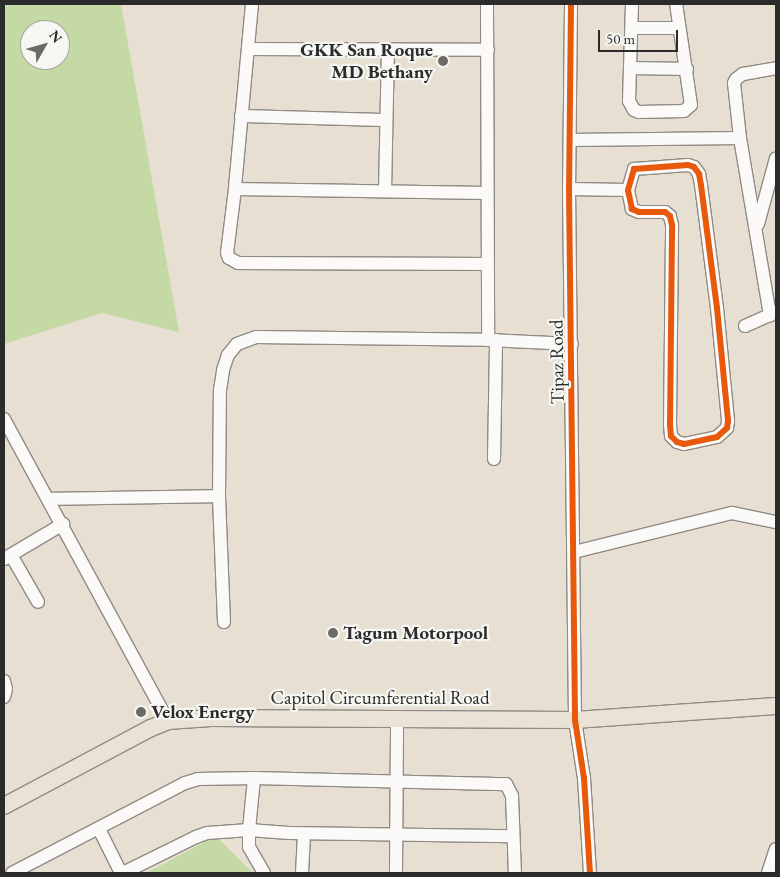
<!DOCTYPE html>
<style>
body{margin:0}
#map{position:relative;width:780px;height:877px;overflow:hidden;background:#e7e0d2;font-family:"EB Garamond",serif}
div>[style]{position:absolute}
.green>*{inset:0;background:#c4d9a4}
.roads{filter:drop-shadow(1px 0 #8f8b84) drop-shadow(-1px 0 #8f8b84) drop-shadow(0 1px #8f8b84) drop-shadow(0 -1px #8f8b84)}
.minor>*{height:12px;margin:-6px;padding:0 6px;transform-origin:6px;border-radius:6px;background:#fbfaf8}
.major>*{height:16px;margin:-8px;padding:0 8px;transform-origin:8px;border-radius:8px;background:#eae2d5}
.cycleway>*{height:6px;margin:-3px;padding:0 3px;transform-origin:3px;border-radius:3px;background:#e8590c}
.dots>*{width:14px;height:14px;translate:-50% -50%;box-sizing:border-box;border:2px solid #f6f6f2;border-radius:50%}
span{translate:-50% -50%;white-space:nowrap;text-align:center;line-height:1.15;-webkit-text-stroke:4.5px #f6f6f2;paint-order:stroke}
.poi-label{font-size:19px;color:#2b2b2b;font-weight:700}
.right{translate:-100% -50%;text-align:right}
.left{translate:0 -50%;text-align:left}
.street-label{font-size:19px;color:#2b2b2b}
.frame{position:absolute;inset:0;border:5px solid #2b2b2b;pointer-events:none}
.north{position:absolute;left:20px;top:20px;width:50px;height:50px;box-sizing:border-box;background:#f6f6f2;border:1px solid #a5a5a2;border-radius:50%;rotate:52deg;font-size:14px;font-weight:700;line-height:20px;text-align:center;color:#2b2b2b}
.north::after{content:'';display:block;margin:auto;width:18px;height:22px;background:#6d6a65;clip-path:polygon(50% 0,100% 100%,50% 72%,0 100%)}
.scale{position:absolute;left:598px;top:30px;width:80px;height:22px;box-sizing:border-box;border:2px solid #2b2b2b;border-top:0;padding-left:6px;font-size:15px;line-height:18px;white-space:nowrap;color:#2b2b2b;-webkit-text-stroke:4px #f6f6f2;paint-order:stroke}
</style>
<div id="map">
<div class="green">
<div style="clip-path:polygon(evenodd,4px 4px,121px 4px,179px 332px,102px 313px,4px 344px,4px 4px,30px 30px,60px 30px,60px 60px,30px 60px,30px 30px)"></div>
<div style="clip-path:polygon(216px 836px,253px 873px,146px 873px)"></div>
</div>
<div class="roads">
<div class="minor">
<div style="left:252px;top:4px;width:186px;rotate:95.3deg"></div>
<div style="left:235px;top:189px;width:64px;rotate:97.1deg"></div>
<div style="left:227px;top:253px;width:5px;rotate:68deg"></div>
<div style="left:229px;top:258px;width:10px;rotate:29deg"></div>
<div style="left:238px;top:263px;width:248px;rotate:0.2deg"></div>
<div style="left:487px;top:4px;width:336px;rotate:89.8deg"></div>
<div style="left:571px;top:4px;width:185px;rotate:90.6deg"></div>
<div style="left:569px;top:189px;width:531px;rotate:89.35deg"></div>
<div style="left:575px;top:720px;width:59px;rotate:81.2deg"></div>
<div style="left:584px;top:778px;width:95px;rotate:86.4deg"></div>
<div style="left:632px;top:4px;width:97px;rotate:91.8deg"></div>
<div style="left:629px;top:101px;width:10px;rotate:61deg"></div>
<div style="left:634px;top:110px;width:5px;rotate:22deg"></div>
<div style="left:639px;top:112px;width:45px;rotate:-1.3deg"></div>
<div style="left:684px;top:111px;width:9px;rotate:-41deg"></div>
<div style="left:691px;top:105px;width:102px;rotate:-98.4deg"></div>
<div style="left:632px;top:28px;width:46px"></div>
<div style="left:249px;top:49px;width:239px;rotate:0.2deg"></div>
<div style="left:631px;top:68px;width:56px;rotate:1deg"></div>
<div style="left:241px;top:116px;width:144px;rotate:1.6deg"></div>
<div style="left:740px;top:138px;width:180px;rotate:80.4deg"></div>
<div style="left:770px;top:315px;width:7px;rotate:-27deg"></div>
<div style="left:570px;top:140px;width:170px;rotate:-0.7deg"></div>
<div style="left:740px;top:138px;width:55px;rotate:-96.2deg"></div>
<div style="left:734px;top:83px;width:4px;rotate:-63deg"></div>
<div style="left:736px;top:79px;width:9px;rotate:-36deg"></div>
<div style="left:743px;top:74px;width:34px;rotate:-10deg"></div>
<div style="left:688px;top:165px;width:6px;rotate:18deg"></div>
<div style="left:694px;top:167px;width:9px;rotate:54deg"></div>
<div style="left:699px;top:174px;width:11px;rotate:80deg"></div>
<div style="left:701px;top:185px;width:124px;rotate:82.6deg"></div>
<div style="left:717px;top:308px;width:114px;rotate:84.4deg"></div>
<div style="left:728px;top:421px;width:7px;rotate:98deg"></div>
<div style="left:727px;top:428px;width:13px;rotate:138deg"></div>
<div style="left:717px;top:437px;width:34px;rotate:168deg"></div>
<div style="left:684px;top:444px;width:7px;rotate:-164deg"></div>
<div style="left:677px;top:442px;width:8px;rotate:-135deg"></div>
<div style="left:671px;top:436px;width:11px;rotate:-95deg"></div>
<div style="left:670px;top:425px;width:200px;rotate:-89.4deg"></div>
<div style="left:672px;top:225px;width:9px;rotate:-103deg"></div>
<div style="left:670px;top:216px;width:6px;rotate:-141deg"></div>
<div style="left:665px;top:212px;width:26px;rotate:180deg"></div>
<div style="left:639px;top:212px;width:8px;rotate:-157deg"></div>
<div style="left:632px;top:209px;width:19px;rotate:-102deg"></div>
<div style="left:628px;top:190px;width:22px;rotate:-74deg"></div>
<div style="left:634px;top:169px;width:54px;rotate:-4.2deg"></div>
<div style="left:235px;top:189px;width:251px;rotate:0.9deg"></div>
<div style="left:569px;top:189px;width:59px;rotate:1deg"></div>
<div style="left:385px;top:191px;width:140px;rotate:-88.8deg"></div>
<div style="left:758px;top:224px;width:68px;rotate:-74.7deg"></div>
<div style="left:745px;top:326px;width:27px;rotate:-24deg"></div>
<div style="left:4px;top:419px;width:344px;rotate:61.5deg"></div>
<div style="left:494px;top:459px;width:119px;rotate:-89deg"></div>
<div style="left:49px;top:499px;width:170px;rotate:-1deg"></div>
<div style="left:574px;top:552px;width:163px;rotate:-13.9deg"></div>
<div style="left:732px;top:513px;width:45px;rotate:11.6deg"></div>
<div style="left:11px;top:555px;width:54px;rotate:60.1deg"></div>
<div style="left:4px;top:559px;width:69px;rotate:-30.7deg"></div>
<div style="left:224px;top:622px;width:126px;rotate:-92.3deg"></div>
<div style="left:219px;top:496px;width:106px;rotate:-89.5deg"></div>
<div style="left:220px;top:390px;width:20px;rotate:-81deg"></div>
<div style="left:223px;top:370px;width:16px;rotate:-72deg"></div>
<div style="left:228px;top:355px;width:14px;rotate:-51deg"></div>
<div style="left:237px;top:344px;width:20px;rotate:-20deg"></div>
<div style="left:256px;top:337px;width:232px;rotate:0.7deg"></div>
<div style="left:488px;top:340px;width:84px;rotate:2.7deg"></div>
<div style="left:4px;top:681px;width:8px;rotate:76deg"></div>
<div style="left:6px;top:689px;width:8px;rotate:104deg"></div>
<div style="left:254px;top:778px;width:52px;rotate:95.5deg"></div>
<div style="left:249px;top:830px;width:40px;rotate:4.3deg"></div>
<div style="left:289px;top:833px;width:224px;rotate:0.8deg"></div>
<div style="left:99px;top:829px;width:49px;rotate:63.4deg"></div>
<div style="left:12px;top:873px;width:195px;rotate:-27.5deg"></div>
<div style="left:185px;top:783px;width:14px;rotate:-17deg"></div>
<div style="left:198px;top:779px;width:56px;rotate:-1deg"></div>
<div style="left:254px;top:778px;width:252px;rotate:1.4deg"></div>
<div style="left:506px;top:784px;width:13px;rotate:63deg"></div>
<div style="left:512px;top:796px;width:77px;rotate:87.8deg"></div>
<div style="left:123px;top:873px;width:81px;rotate:-26.3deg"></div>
<div style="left:196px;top:837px;width:12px;rotate:-20deg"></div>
<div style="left:207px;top:833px;width:42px;rotate:-4.1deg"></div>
<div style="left:249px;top:830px;width:17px;rotate:90deg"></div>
<div style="left:249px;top:847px;width:30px;rotate:60deg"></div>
<div style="left:302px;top:873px;width:39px;rotate:-87deg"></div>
<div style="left:396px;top:873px;width:155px;rotate:-89.6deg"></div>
<div style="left:768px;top:873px;width:25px;rotate:-72deg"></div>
</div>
<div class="major">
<div style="left:4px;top:806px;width:166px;rotate:-28deg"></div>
<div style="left:151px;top:728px;width:18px;rotate:-22deg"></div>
<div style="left:168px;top:721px;width:43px;rotate:-4deg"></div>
<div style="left:211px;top:718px;width:364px;rotate:0.3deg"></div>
<div style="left:575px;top:720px;width:201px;rotate:-4deg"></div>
</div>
</div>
<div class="cycleway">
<div style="left:571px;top:4px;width:185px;rotate:90.6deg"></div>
<div style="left:569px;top:189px;width:531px;rotate:89.35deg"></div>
<div style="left:575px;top:720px;width:59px;rotate:81.2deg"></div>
<div style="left:584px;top:778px;width:95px;rotate:86.4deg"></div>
<div style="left:688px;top:165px;width:6px;rotate:18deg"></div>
<div style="left:694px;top:167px;width:9px;rotate:54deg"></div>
<div style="left:699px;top:174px;width:11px;rotate:80deg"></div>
<div style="left:701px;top:185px;width:124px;rotate:82.6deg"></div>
<div style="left:717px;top:308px;width:114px;rotate:84.4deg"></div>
<div style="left:728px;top:421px;width:7px;rotate:98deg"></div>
<div style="left:727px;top:428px;width:13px;rotate:138deg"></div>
<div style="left:717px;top:437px;width:34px;rotate:168deg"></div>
<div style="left:684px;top:444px;width:7px;rotate:-164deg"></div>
<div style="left:677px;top:442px;width:8px;rotate:-135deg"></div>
<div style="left:671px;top:436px;width:11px;rotate:-95deg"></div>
<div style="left:670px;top:425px;width:200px;rotate:-89.4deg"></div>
<div style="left:672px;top:225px;width:9px;rotate:-103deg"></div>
<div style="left:670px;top:216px;width:6px;rotate:-141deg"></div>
<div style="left:665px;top:212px;width:26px;rotate:180deg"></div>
<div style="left:639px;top:212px;width:8px;rotate:-157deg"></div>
<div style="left:632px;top:209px;width:19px;rotate:-102deg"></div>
<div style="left:628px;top:190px;width:22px;rotate:-74deg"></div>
<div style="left:634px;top:169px;width:54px;rotate:-4.2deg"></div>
</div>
<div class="dots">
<div style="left:443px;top:61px;background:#6d6a65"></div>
<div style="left:333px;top:633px;background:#6d6a65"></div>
<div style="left:141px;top:712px;background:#6d6a65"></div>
</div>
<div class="poi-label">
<span class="right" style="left:433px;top:61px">GKK San Roque<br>MD Bethany</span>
<span class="left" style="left:343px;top:633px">Tagum Motorpool</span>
<span class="left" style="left:151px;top:712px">Velox Energy</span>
</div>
<div class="street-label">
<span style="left:557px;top:362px;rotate:-91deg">Tipaz Road</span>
<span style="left:380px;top:698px">Capitol Circumferential Road</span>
</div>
<div class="frame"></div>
<div class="north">N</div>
<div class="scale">50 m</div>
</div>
